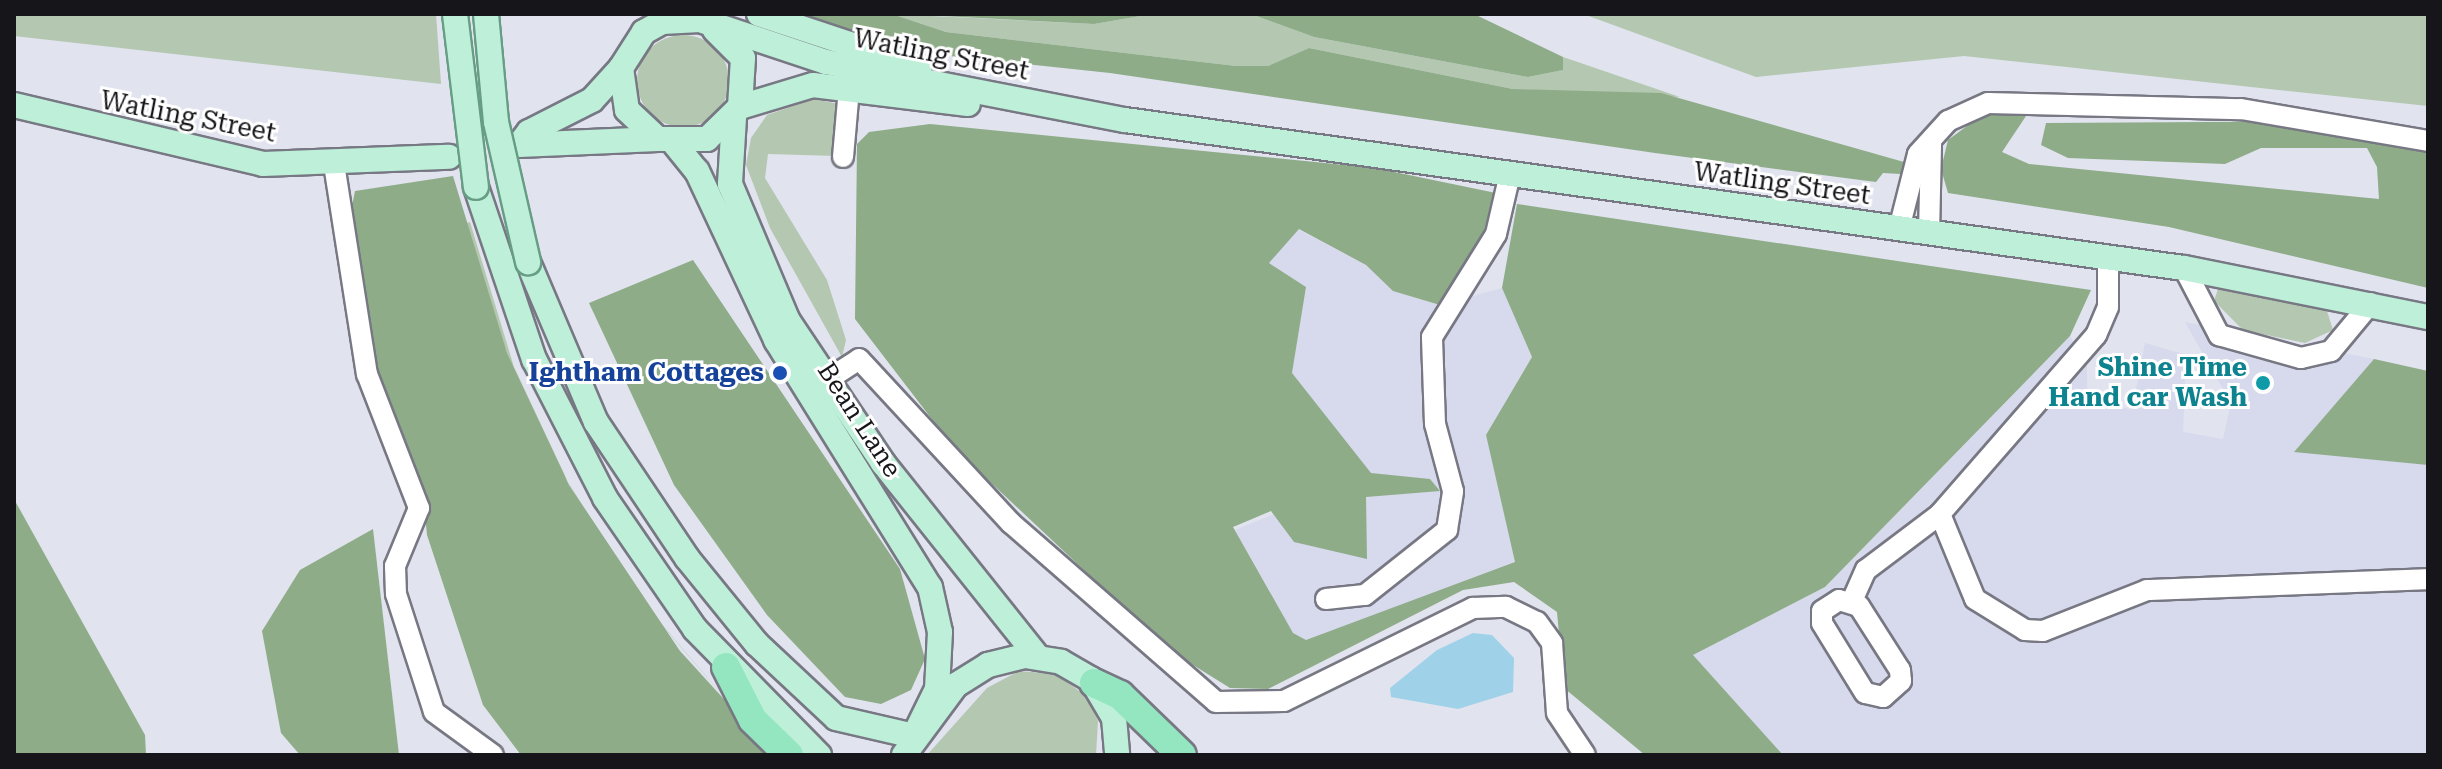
<!DOCTYPE html>
<style>
body{margin:0}
#map{position:relative;width:2442px;height:769px;overflow:hidden;background:#e1e3ef;font-family:"Roboto Serif",serif}
div>[style]{position:absolute}
.built>*{inset:0;background:#d7d9ec}
.green>*{inset:0;background:#b4c7b0}
.round{border-radius:50%}
.forest>*{inset:0;background:#8eac88}
.water>*{inset:0;background:#9fd2e9}
.roads{filter:drop-shadow(2px 0 #777883) drop-shadow(-2px 0 #777883) drop-shadow(0 2px #777883) drop-shadow(0 -2px #777883)}
.minor>*{height:20px;margin:-10px;padding:0 10px;transform-origin:10px;border-radius:10px;background:#fff}
.major>*{height:24px;margin:-12px;padding:0 12px;transform-origin:12px;border-radius:12px;background:#bef0d9}
.highway>*{height:28px;margin:-14px;padding:0 14px;transform-origin:14px;border-radius:14px;background:#93e6bf}
.bridges{filter:drop-shadow(2px 0 #679d85) drop-shadow(-2px 0 #679d85) drop-shadow(0 2px #679d85) drop-shadow(0 -2px #679d85)}
.major-bridge>*{height:24px;margin:-12px;padding:0 12px;transform-origin:12px;border-radius:12px;background:#bef0d9}
.dots>*{width:22px;height:22px;translate:-50% -50%;box-sizing:border-box;border:4px solid #fff;border-radius:50%}
span{translate:-50% -50%;white-space:nowrap;text-align:center;line-height:1.15;-webkit-text-stroke:6px #fff;paint-order:stroke}
.street-label{font-size:26px;color:#16161a}
.culture-label{font-size:26px;color:#0d838f;font-weight:700}
.right{translate:-100% -50%;text-align:right}
.transit-label{font-size:26px;color:#164399;font-weight:700}
.frame{position:absolute;inset:0;border:16px solid #16161a;pointer-events:none}
</style>
<div id="map">
<div class="built">
<div style="clip-path:polygon(1292px 226px,1440px 305px,1502px 288px,1532px 357px,1486px 435px,1515px 562px,1298px 646px,1233px 531px,1317px 496px,1292px 373px,1306px 287px,1269px 263px)"></div>
<div style="clip-path:polygon(2185px 322px,2374px 359px,2295px 451px,2428px 465px,2428px 755px,1783px 755px,1693px 655px,1825px 587px,2070px 336px,2087px 362px,2087px 398px,2132px 410px,2145px 343px,2186px 355px,2183px 432px,2223px 439px,2231px 403px)"></div>
</div>
<div class="green">
<div style="clip-path:polygon(14px 14px,436px 14px,441px 84px,14px 36px)"></div>
<div style="clip-path:polygon(892px 14px,1094px 24px,1152px 14px,1251px 14px,1314px 37px,1528px 77px,1562px 70px,1563px 57px,1680px 97px,1513px 89px,1309px 48px,1268px 66px,1236px 66px,946px 32px)"></div>
<div style="clip-path:polygon(1583px 14px,2428px 14px,2428px 106px,1964px 56px,1756px 77px)"></div>
<div class="round" style="left:637px;top:35px;width:92px;height:92px"></div>
<div style="clip-path:polygon(814px 99px,839px 104px,837px 156px,768px 154px,765px 178px,827px 280px,846px 340px,842px 357px,770px 228px,746px 165px,751px 138px,767px 115px)"></div>
<div style="clip-path:polygon(470px 222px,514px 367px,569px 484px,641px 600px,749px 726px,642px 602px,562px 472px,525px 396px,507px 353px,470px 246px,464px 224px)"></div>
<div style="clip-path:polygon(2229px 288px,2326px 308px,2333px 330px,2305px 343px,2243px 330px,2214px 301px,2218px 289px)"></div>
<div style="clip-path:polygon(1019px 671px,1056px 674px,1086px 696px,1098px 721px,1096px 755px,927px 755px,987px 688px)"></div>
</div>
<div class="forest">
<div style="clip-path:polygon(800px 14px,892px 14px,946px 32px,1236px 66px,1268px 66px,1309px 48px,1513px 89px,1661px 93px,1904px 162px,1901px 174px,1883px 173px,1876px 182px,1655px 153px,1110px 73px,921px 53px)"></div>
<div style="clip-path:polygon(904px 14px,1152px 14px,1094px 24px)"></div>
<div style="clip-path:polygon(1251px 14px,1474px 14px,1563px 57px,1563px 70px,1528px 77px,1314px 37px)"></div>
<div style="clip-path:polygon(1986px 112px,2026px 116px,2002px 152px,2029px 164px,2379px 199px,2377px 167px,2367px 148px,2261px 148px,2225px 164px,2068px 158px,2041px 145px,2046px 123px,2355px 121px,2428px 131px,2428px 288px,2169px 227px,1948px 193px,1941px 169px,1948px 140px)"></div>
<div style="clip-path:polygon(930px 124px,1375px 168px,1496px 193px,1473px 264px,1440px 305px,1393px 291px,1366px 265px,1299px 229px,1269px 263px,1306px 287px,1292px 373px,1371px 473px,1430px 479px,1440px 491px,1366px 497px,1367px 559px,1294px 542px,1271px 511px,1233px 527px,1293px 633px,1306px 640px,1515px 562px,1486px 435px,1532px 357px,1502px 288px,1517px 204px,2091px 290px,2070px 336px,1825px 587px,1693px 655px,1783px 755px,1645px 755px,1564px 688px,1557px 612px,1514px 582px,1463px 590px,1268px 689px,1230px 688px,1169px 650px,954px 448px,855px 319px,857px 144px,869px 132px)"></div>
<div style="clip-path:polygon(453px 176px,507px 353px,569px 485px,680px 651px,775px 755px,521px 755px,483px 705px,427px 535px,422px 485px,381px 395px,352px 206px,355px 191px)"></div>
<div style="clip-path:polygon(693px 260px,900px 569px,925px 659px,911px 690px,881px 704px,845px 697px,767px 615px,674px 485px,589px 303px)"></div>
<div style="clip-path:polygon(2374px 359px,2428px 371px,2428px 465px,2294px 452px)"></div>
<div style="clip-path:polygon(14px 499px,145px 735px,146px 755px,14px 755px)"></div>
<div style="clip-path:polygon(373px 529px,399px 755px,300px 755px,281px 733px,262px 631px,300px 570px)"></div>
</div>
<div class="water">
<div style="clip-path:polygon(1473px 633px,1492px 635px,1514px 658px,1513px 692px,1458px 709px,1391px 697px,1390px 688px,1437px 650px)"></div>
</div>
<div class="roads">
<div class="minor">
<div style="left:843px;top:157px;width:68px;rotate:-85deg"></div>
<div style="left:334px;top:164px;width:213px;rotate:81.1deg"></div>
<div style="left:367px;top:374px;width:144px;rotate:68.8deg"></div>
<div style="left:419px;top:508px;width:63px;rotate:112.5deg"></div>
<div style="left:395px;top:566px;width:28px;rotate:88deg"></div>
<div style="left:396px;top:594px;width:124px;rotate:72.1deg"></div>
<div style="left:434px;top:712px;width:73px;rotate:36.1deg"></div>
<div style="left:1899px;top:229px;width:77px;rotate:-75.8deg"></div>
<div style="left:1918px;top:154px;width:45px;rotate:-47.7deg"></div>
<div style="left:1948px;top:121px;width:44px;rotate:-24.2deg"></div>
<div style="left:1988px;top:103px;width:253px;rotate:1.4deg"></div>
<div style="left:2241px;top:109px;width:190px;rotate:9.7deg"></div>
<div style="left:1929px;top:234px;width:90px;rotate:-88.7deg"></div>
<div style="left:2108px;top:256px;width:51px;rotate:90deg"></div>
<div style="left:2108px;top:307px;width:30px;rotate:113deg"></div>
<div style="left:2096px;top:335px;width:237px;rotate:131.1deg"></div>
<div style="left:1940px;top:514px;width:92px;rotate:67.6deg"></div>
<div style="left:1975px;top:599px;width:59px;rotate:31.8deg"></div>
<div style="left:2025px;top:630px;width:18px;rotate:3deg"></div>
<div style="left:2043px;top:631px;width:112px;rotate:-21.5deg"></div>
<div style="left:2147px;top:590px;width:281px;rotate:-2.2deg"></div>
<div style="left:2184px;top:268px;width:76px;rotate:62.4deg"></div>
<div style="left:2219px;top:335px;width:85px;rotate:15.7deg"></div>
<div style="left:2301px;top:358px;width:31px;rotate:-13deg"></div>
<div style="left:2331px;top:351px;width:62px;rotate:-50.2deg"></div>
<div style="left:827px;top:380px;width:38px;rotate:-33deg"></div>
<div style="left:859px;top:359px;width:224px;rotate:47.2deg"></div>
<div style="left:1011px;top:523px;width:272px;rotate:41.1deg"></div>
<div style="left:1216px;top:702px;width:68px;rotate:-0.8deg"></div>
<div style="left:1284px;top:701px;width:211px;rotate:-26.2deg"></div>
<div style="left:1473px;top:608px;width:33px;rotate:-2deg"></div>
<div style="left:1506px;top:607px;width:34px;rotate:26deg"></div>
<div style="left:1537px;top:622px;width:26px;rotate:54deg"></div>
<div style="left:1552px;top:643px;width:70px;rotate:85.9deg"></div>
<div style="left:1557px;top:713px;width:50px;rotate:56.3deg"></div>
<div style="left:1326px;top:599px;width:39px;rotate:-6deg"></div>
<div style="left:1365px;top:595px;width:105px;rotate:-38.4deg"></div>
<div style="left:1447px;top:530px;width:39px;rotate:-81deg"></div>
<div style="left:1453px;top:491px;width:69px;rotate:-105deg"></div>
<div style="left:1435px;top:424px;width:87px;rotate:-92deg"></div>
<div style="left:1432px;top:337px;width:121px;rotate:-58.1deg"></div>
<div style="left:1496px;top:234px;width:62px;rotate:-76.9deg"></div>
<div style="left:1839px;top:600px;width:21px;rotate:17deg"></div>
<div style="left:1859px;top:606px;width:76px;rotate:57.4deg"></div>
<div style="left:1900px;top:670px;width:11px;rotate:85deg"></div>
<div style="left:1901px;top:681px;width:24px;rotate:138deg"></div>
<div style="left:1883px;top:697px;width:18px;rotate:-167deg"></div>
<div style="left:1865px;top:693px;width:82px;rotate:-121.6deg"></div>
<div style="left:1822px;top:623px;width:12px;rotate:-90deg"></div>
<div style="left:1822px;top:611px;width:20px;rotate:-33deg"></div>
<div style="left:1852px;top:601px;width:34px;rotate:-66deg"></div>
<div style="left:1866px;top:570px;width:93px;rotate:-37.1deg"></div>
</div>
<div class="major">
<div style="left:759px;top:14px;width:169px;rotate:18.3deg"></div>
<div style="left:700px;top:20px;width:38px;rotate:177deg"></div>
<div style="left:662px;top:22px;width:21px;rotate:151deg"></div>
<div style="left:644px;top:32px;width:43px;rotate:122.6deg"></div>
<div style="left:621px;top:68px;width:42px;rotate:81.9deg"></div>
<div style="left:627px;top:110px;width:42px;rotate:43.1deg"></div>
<div style="left:658px;top:139px;width:49px"></div>
<div style="left:707px;top:139px;width:46px;rotate:-44.1deg"></div>
<div style="left:740px;top:107px;width:49px;rotate:-86.5deg"></div>
<div style="left:743px;top:58px;width:40px;rotate:-135deg"></div>
<div style="left:703px;top:21px;width:130px;rotate:18.4deg"></div>
<div style="left:826px;top:62px;width:305px;rotate:11deg"></div>
<div style="left:1125px;top:120px;width:1069px;rotate:7.96deg"></div>
<div style="left:2184px;top:268px;width:249px;rotate:11.4deg"></div>
<div style="left:621px;top:68px;width:43px;rotate:132.2deg"></div>
<div style="left:592px;top:100px;width:71px;rotate:153.1deg"></div>
<div style="left:529px;top:132px;width:16px;rotate:128deg"></div>
<div style="left:519px;top:145px;width:139px;rotate:-2.5deg"></div>
<div style="left:14px;top:105px;width:256px;rotate:13.3deg"></div>
<div style="left:263px;top:164px;width:186px;rotate:-2.2deg"></div>
<div style="left:740px;top:107px;width:76px;rotate:-16.8deg"></div>
<div style="left:813px;top:85px;width:156px;rotate:7deg"></div>
<div style="left:734px;top:118px;width:66px;rotate:93.5deg"></div>
<div style="left:730px;top:184px;width:149px;rotate:67.1deg"></div>
<div style="left:788px;top:321px;width:171px;rotate:56.2deg"></div>
<div style="left:883px;top:463px;width:247px;rotate:51.4deg"></div>
<div style="left:674px;top:143px;width:36px;rotate:51deg"></div>
<div style="left:697px;top:171px;width:187px;rotate:64.9deg"></div>
<div style="left:776px;top:340px;width:291px;rotate:58.1deg"></div>
<div style="left:930px;top:587px;width:46px;rotate:77.5deg"></div>
<div style="left:940px;top:632px;width:57px;rotate:93deg"></div>
<div style="left:937px;top:689px;width:52px;rotate:116.1deg"></div>
<div style="left:476px;top:187px;width:182px;rotate:71.4deg"></div>
<div style="left:534px;top:359px;width:156px;rotate:62.9deg"></div>
<div style="left:605px;top:498px;width:159px;rotate:55.5deg"></div>
<div style="left:695px;top:629px;width:177px;rotate:45.5deg"></div>
<div style="left:528px;top:262px;width:174px;rotate:67deg"></div>
<div style="left:596px;top:422px;width:164px;rotate:56.2deg"></div>
<div style="left:687px;top:558px;width:111px;rotate:50.9deg"></div>
<div style="left:757px;top:644px;width:108px;rotate:43.1deg"></div>
<div style="left:836px;top:718px;width:80px;rotate:13deg"></div>
<div style="left:904px;top:755px;width:87px;rotate:-53.4deg"></div>
<div style="left:956px;top:685px;width:38px;rotate:-32deg"></div>
<div style="left:988px;top:665px;width:38px;rotate:-14deg"></div>
<div style="left:1025px;top:656px;width:36px;rotate:9deg"></div>
<div style="left:1061px;top:662px;width:34px;rotate:30deg"></div>
<div style="left:1091px;top:679px;width:45px;rotate:59.5deg"></div>
<div style="left:1114px;top:718px;width:37px;rotate:85deg"></div>
</div>
<div class="highway">
<div style="left:726px;top:667px;width:59px;rotate:63deg"></div>
<div style="left:753px;top:720px;width:50px;rotate:44.2deg"></div>
<div style="left:1094px;top:683px;width:29px;rotate:25deg"></div>
<div style="left:1120px;top:695px;width:86px;rotate:44.1deg"></div>
</div>
</div>
<div class="bridges">
<div class="major-bridge">
<div style="left:455px;top:14px;width:174px;rotate:83.1deg"></div>
<div style="left:486px;top:14px;width:108px;rotate:84.7deg"></div>
<div style="left:496px;top:122px;width:144px;rotate:77.1deg"></div>
</div>
</div>
<div class="dots">
<div style="left:780px;top:373px;background:#1a4fb4"></div>
<div style="left:2263px;top:383px;background:#0f9aa8"></div>
</div>
<div class="street-label">
<span style="left:941px;top:55px;rotate:11deg">Watling Street</span>
<span style="left:188px;top:117px;rotate:11deg">Watling Street</span>
<span style="left:1782px;top:184px;rotate:8deg">Watling Street</span>
<span style="left:859px;top:420px;rotate:57deg">Bean Lane</span>
</div>
<div class="culture-label">
<span class="right" style="left:2247px;top:383px">Shine Time<br>Hand car Wash</span>
</div>
<div class="transit-label">
<span class="right" style="left:764px;top:373px">Ightham Cottages</span>
</div>
<div class="frame"></div>
</div>
